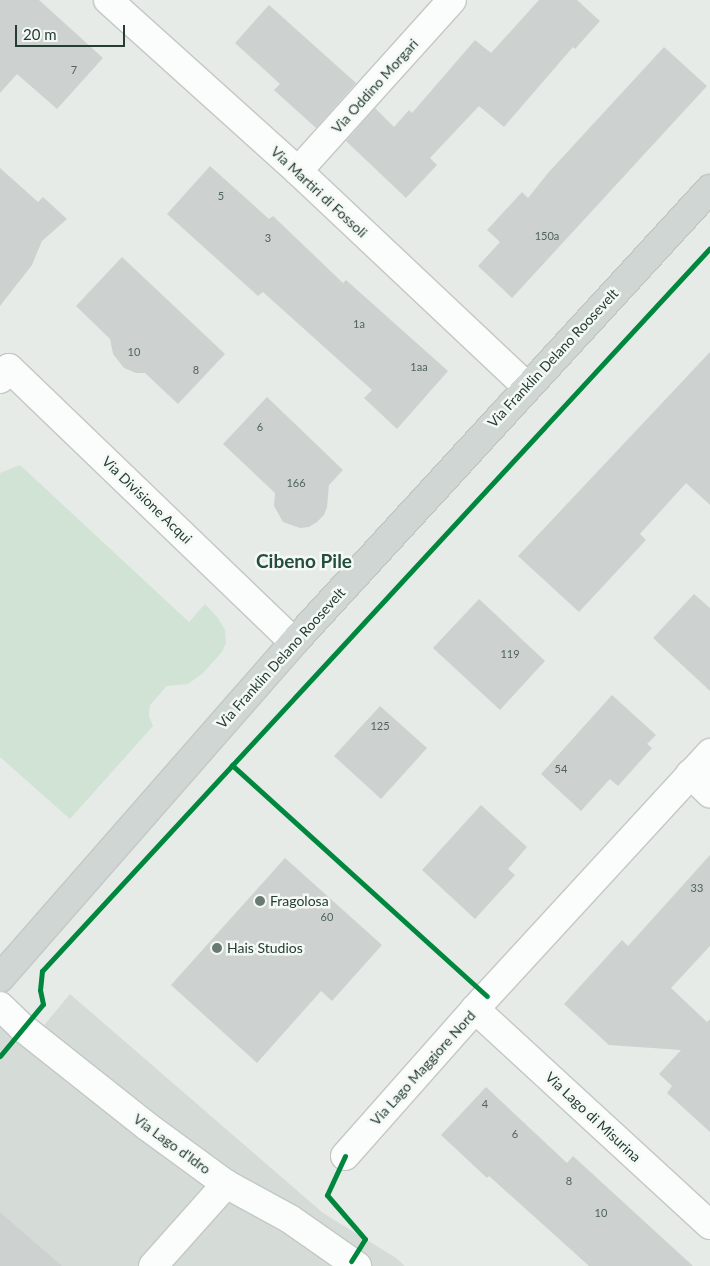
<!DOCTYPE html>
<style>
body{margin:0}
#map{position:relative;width:710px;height:1266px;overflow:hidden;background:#e6ebe8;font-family:Lato,sans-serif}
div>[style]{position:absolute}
.built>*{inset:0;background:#d5dcd8}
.green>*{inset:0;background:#d1e3d4}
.building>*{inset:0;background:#cdd2d0}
.roads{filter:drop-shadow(1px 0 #c3c8c5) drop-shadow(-1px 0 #c3c8c5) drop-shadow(0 1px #c3c8c5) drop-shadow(0 -1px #c3c8c5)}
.minor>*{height:28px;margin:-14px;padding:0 14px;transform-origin:14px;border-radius:14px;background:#fbfcfc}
.major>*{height:28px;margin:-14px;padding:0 14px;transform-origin:14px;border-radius:14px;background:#cfd6d3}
.cycleway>*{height:5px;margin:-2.5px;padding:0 2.5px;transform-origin:2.5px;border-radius:2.5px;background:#00873e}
.dots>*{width:14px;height:14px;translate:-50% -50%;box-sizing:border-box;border:2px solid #f5f9f6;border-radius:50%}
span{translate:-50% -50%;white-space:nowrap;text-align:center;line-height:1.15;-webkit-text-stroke:5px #f5f9f6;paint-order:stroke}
.number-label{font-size:11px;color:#50635c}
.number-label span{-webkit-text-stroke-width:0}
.street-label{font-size:14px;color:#253d34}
.poi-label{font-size:14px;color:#253d34}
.left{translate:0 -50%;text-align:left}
.district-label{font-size:19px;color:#224d3f;font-weight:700}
.scale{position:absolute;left:15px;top:25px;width:110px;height:22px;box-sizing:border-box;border:2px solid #253d34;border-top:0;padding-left:6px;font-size:15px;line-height:18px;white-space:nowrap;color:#253d34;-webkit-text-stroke:4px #f5f9f6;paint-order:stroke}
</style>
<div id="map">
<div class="built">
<div style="clip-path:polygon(70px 994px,323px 1213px,396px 1258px,405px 1266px,0 1266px,0 1006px,35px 1036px)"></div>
</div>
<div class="green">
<div style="clip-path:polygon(20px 465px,189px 622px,205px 604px,218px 618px,225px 630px,226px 643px,222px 652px,202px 674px,188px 684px,167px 686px,150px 705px,149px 716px,153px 726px,70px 819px,0 757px,0 473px)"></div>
</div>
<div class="building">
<div style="clip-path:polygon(0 0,39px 0,103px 58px,57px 109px,17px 74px,0 93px)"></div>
<div style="clip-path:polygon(539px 0,577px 0,600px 21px,575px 49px,573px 47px,504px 127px,479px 106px,430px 158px,437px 165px,406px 198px,346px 141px,375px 108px,394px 127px,409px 110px,412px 113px,475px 40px,491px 53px)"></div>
<div style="clip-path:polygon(269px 5px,356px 83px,316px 128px,274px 90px,280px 84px,235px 43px)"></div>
<div style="clip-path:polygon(664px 47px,707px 86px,512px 298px,478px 266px,500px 242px,487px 230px,522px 192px,528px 198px,548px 173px)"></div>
<div style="clip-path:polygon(210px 166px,269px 219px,273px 216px,343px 283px,346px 280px,448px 371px,397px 429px,364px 398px,372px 390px,263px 292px,258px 296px,167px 214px)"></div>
<div style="clip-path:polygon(0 168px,38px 202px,43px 197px,67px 219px,42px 241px,32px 265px,0 306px)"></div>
<div style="clip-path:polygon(122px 257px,225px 354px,178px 404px,145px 373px,136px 373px,124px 368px,113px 354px,110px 339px,76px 306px)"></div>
<div style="clip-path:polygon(710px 352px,710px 505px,686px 483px,640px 534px,646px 540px,579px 612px,518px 556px)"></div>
<div style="clip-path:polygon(267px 397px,343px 470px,329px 485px,327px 507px,324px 515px,317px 522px,309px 527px,300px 528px,283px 522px,274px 506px,275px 493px,223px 444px)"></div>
<div style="clip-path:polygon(694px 594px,710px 608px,710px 691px,653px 638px)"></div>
<div style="clip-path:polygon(479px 599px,545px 661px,500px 710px,433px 648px)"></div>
<div style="clip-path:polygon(612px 695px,656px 735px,647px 744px,652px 748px,618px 786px,610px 779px,581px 811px,541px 774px)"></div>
<div style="clip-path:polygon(380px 706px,427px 748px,381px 799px,334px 756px)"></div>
<div style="clip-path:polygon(481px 805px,527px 847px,508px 869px,515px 875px,475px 919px,422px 870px)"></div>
<div style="clip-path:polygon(710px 855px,710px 946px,671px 988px,707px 1022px,710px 1019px,710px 1132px,667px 1093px,672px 1086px,659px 1074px,681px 1050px,609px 1045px,564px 1004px,622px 940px,628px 946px)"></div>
<div style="clip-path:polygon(285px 858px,382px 945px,332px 1001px,321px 991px,257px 1063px,171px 985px)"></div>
<div style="clip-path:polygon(486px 1087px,567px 1163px,573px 1156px,693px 1266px,589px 1266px,489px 1176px,487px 1178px,441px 1135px)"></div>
<div style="clip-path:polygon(0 1212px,62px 1266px,0 1266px)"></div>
</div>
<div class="roads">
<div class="minor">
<div style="left:108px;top:0;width:256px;rotate:42deg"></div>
<div style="left:298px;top:171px;width:315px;rotate:43.3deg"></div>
<div style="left:298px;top:171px;width:230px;rotate:-48deg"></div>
<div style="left:0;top:379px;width:14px;rotate:-51deg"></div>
<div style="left:9px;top:368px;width:395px;rotate:43.9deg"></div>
<div style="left:690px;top:774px;width:28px;rotate:44deg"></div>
<div style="left:0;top:1006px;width:32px;rotate:44deg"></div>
<div style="left:23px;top:1028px;width:159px;rotate:38.4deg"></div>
<div style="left:148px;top:1127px;width:97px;rotate:36.2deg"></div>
<div style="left:226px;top:1184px;width:73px;rotate:28.7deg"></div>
<div style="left:290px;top:1219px;width:82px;rotate:35deg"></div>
<div style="left:475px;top:1009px;width:319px;rotate:42.6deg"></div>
<div style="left:345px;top:1156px;width:196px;rotate:-48.5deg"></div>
<div style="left:475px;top:1009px;width:348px;rotate:-47.4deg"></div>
<div style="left:153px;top:1266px;width:110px;rotate:-48.3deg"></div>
</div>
<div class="major">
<div style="left:0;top:978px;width:446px;rotate:-48.8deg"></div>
<div style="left:294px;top:642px;width:615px;rotate:-47.44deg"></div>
</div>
</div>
<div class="cycleway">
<div style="left:232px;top:765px;width:344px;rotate:42.2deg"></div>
<div style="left:0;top:1056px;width:67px;rotate:-50.4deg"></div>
<div style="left:43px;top:1004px;width:14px;rotate:-102deg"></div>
<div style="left:40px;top:990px;width:19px;rotate:-84deg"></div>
<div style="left:42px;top:971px;width:984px;rotate:-47.26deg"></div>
<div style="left:345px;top:1156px;width:43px;rotate:114.8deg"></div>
<div style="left:327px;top:1195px;width:58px;rotate:49.2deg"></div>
<div style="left:365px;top:1239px;width:26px;rotate:122deg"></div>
</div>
<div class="dots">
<div style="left:260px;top:901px;background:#697a73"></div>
<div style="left:217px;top:948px;background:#697a73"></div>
</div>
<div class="number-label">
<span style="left:74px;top:70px">7</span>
<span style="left:221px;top:196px">5</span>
<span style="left:547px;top:236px">150a</span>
<span style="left:268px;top:238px">3</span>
<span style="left:359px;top:324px">1a</span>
<span style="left:134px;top:352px">10</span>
<span style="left:419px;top:367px">1aa</span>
<span style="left:196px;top:370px">8</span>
<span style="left:260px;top:427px">6</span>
<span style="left:296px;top:483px">166</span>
<span style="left:510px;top:654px">119</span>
<span style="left:380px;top:726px">125</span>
<span style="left:561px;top:769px">54</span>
<span style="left:697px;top:888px">33</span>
<span style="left:327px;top:917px">60</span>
<span style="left:485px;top:1104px">4</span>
<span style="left:515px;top:1134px">6</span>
<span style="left:569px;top:1181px">8</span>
<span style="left:601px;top:1213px">10</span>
</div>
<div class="street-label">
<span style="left:375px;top:86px;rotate:-48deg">Via Oddino Morgari</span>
<span style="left:319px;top:192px;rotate:43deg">Via Martiri di Fossoli</span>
<span style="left:553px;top:358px;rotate:-47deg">Via Franklin Delano Roosevelt</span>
<span style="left:147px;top:500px;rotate:44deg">Via Divisione Acqui</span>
<span style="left:281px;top:658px;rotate:-48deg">Via Franklin Delano Roosevelt</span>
<span style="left:423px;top:1068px;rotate:-48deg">Via Lago Maggiore Nord</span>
<span style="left:593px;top:1117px;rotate:43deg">Via Lago di Misurina</span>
<span style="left:172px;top:1144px;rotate:36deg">Via Lago d'Idro</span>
</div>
<div class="poi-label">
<span class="left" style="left:270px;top:901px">Fragolosa</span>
<span class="left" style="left:227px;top:948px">Hais Studios</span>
</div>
<div class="district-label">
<span style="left:304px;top:561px">Cibeno Pile</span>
</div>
<div class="scale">20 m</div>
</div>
